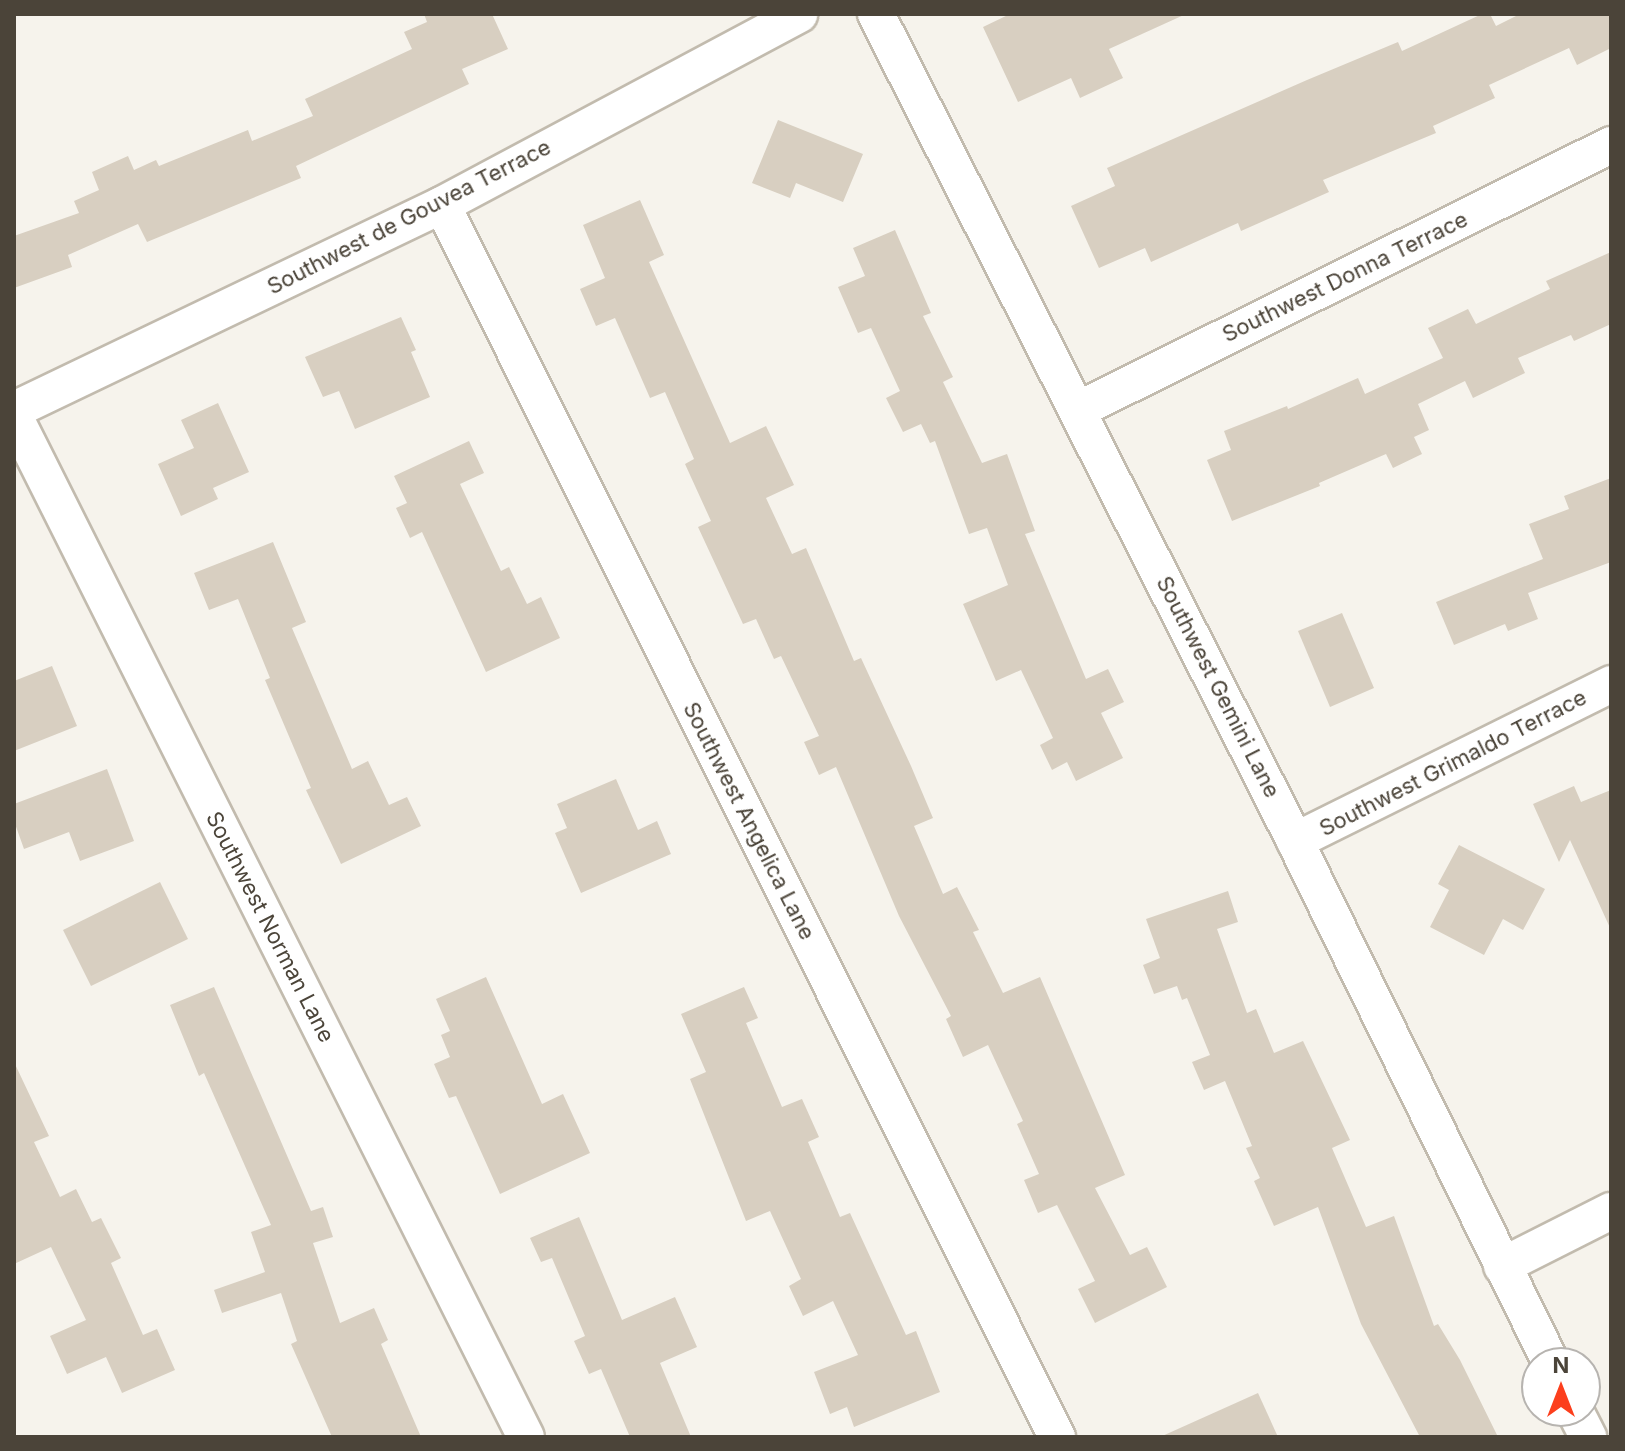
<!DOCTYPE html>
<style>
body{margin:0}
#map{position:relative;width:1625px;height:1451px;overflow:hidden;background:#f6f3ec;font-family:Inter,sans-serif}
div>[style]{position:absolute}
.building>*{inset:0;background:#d8cfc1}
.roads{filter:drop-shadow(2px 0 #c2bbae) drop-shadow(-2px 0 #c2bbae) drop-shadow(0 2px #c2bbae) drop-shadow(0 -2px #c2bbae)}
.minor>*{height:36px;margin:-18px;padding:0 18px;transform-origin:18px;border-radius:18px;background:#fff}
span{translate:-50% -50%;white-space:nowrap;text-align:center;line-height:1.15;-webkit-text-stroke:7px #fff;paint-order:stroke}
.street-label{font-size:22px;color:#4b4439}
.frame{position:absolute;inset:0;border:16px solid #4b4439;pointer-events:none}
.north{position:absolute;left:1521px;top:1347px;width:80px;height:80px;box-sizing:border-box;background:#fff;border:2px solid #b7b4b0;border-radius:50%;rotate:0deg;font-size:22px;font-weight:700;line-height:32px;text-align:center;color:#4b4439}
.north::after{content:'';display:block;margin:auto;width:28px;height:36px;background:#fc3f1d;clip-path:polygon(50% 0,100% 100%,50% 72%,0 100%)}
</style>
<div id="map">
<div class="building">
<div style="clip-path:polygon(424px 14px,492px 14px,508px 49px,462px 69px,469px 84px,296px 166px,301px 178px,147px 242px,138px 224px,68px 255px,72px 267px,14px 288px,14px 236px,79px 213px,74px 201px,99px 190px,92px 172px,128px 156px,134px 170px,156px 160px,159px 166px,248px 130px,252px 141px,313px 116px,305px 99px,412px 49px,404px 32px,427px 22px)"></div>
<div style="clip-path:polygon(1010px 14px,1186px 14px,1109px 49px,1123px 78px,1080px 98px,1071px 78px,1018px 102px,983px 27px)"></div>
<div style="clip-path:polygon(1482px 14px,1490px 14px,1496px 26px,1520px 14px,1611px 14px,1611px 48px,1577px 65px,1569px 48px,1489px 85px,1495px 98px,1433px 126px,1436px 133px,1323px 180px,1329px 192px,1241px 231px,1238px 223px,1151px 262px,1145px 248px,1099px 268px,1071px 206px,1115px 186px,1107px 168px,1307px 80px,1398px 42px,1402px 51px)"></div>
<div style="clip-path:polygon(778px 120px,863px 154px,843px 202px,796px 183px,790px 198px,752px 183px)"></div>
<div style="clip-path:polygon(640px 200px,664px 255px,649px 262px,730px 443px,766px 426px,794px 485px,766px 498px,792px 554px,806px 548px,854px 661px,861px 658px,911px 766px,933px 818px,914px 826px,943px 894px,957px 887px,979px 930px,973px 932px,1003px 993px,1040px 977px,1125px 1175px,1095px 1188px,1130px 1255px,1147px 1247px,1167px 1287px,1095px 1323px,1078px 1289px,1095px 1281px,1057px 1205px,1038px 1213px,1024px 1180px,1039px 1174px,1017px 1124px,1023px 1121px,988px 1045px,963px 1057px,946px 1019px,951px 1016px,899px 916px,836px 767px,819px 775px,804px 742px,819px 736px,781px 656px,774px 659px,756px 619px,743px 624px,698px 527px,711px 521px,685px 464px,694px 459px,665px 392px,650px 398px,615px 318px,596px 326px,580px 289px,605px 278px,583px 225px)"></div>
<div style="clip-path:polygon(895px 230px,931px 313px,923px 316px,953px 377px,943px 382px,982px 463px,1007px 454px,1035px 531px,1025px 534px,1086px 679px,1108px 669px,1124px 702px,1101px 713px,1123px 758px,1076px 781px,1067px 762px,1052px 770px,1040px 745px,1053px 738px,1021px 670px,996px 681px,963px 604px,1008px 585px,987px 528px,969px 534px,935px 441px,930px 443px,921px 424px,903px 432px,886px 398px,900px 391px,871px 328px,858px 333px,838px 287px,865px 276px,853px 248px)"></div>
<div style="clip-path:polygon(1611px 252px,1611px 324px,1574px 341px,1571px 335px,1518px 358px,1525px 373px,1473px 398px,1465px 381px,1418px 404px,1429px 430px,1414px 437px,1422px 454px,1393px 468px,1386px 454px,1319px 483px,1320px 486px,1232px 521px,1207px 460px,1231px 450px,1224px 431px,1287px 406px,1288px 409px,1358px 378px,1365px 394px,1443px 358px,1428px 328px,1468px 309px,1476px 324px,1550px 289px,1546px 281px)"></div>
<div style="clip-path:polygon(401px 317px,416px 350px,411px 352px,430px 397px,355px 429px,339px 391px,323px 397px,305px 357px)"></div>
<div style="clip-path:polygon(218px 403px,249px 472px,213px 488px,218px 499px,181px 516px,158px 464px,194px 448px,181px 420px)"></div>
<div style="clip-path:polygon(469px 441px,484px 473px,460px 484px,501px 571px,509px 567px,527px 604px,541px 597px,560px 638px,486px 672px,422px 532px,410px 538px,396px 508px,407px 503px,394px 476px)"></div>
<div style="clip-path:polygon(1611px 478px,1611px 562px,1528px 593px,1538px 619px,1508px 631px,1505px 624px,1454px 645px,1436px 602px,1543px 559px,1529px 524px,1569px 509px,1564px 496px)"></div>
<div style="clip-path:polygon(273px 542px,306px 622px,292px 628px,352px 769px,368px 761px,389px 805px,407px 797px,421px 826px,341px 864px,306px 790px,311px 788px,265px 680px,270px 678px,238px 599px,209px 610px,194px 573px)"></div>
<div style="clip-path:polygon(1342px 613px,1374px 688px,1330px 707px,1298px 631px)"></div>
<div style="clip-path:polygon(52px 666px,77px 726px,14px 751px,14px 681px)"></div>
<div style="clip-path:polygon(107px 769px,134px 841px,80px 861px,69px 832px,24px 849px,14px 821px,14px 804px)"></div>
<div style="clip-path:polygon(616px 779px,638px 830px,657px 821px,671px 854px,581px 893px,555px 833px,567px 828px,557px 804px)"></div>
<div style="clip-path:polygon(1574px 786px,1581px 802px,1611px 790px,1611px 930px,1570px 840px,1559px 862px,1533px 804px)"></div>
<div style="clip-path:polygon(1459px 845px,1545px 889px,1523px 930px,1503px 919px,1484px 955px,1430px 927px,1449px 890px,1438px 884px)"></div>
<div style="clip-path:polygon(160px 882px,188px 939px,91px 986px,63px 930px)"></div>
<div style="clip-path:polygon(1228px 891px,1238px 922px,1217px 929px,1247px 1013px,1256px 1009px,1274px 1053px,1303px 1041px,1350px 1140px,1332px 1148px,1366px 1227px,1394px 1216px,1434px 1326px,1438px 1324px,1460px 1360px,1498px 1437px,1420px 1437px,1361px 1324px,1318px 1207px,1274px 1226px,1254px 1181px,1260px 1178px,1246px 1148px,1252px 1146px,1225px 1081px,1204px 1090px,1192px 1062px,1210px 1055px,1187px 998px,1182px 1000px,1177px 986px,1154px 994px,1143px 965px,1160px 958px,1146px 919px)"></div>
<div style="clip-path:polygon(486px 977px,542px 1104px,563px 1094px,590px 1153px,500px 1194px,456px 1096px,449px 1098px,434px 1064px,450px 1057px,441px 1035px,450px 1031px,436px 999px)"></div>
<div style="clip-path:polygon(214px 987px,311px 1211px,323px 1207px,333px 1237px,313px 1243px,340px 1323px,374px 1308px,388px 1340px,381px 1344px,421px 1437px,332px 1437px,291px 1344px,297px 1341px,281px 1293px,222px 1313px,214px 1290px,265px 1272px,251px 1232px,271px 1225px,204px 1073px,199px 1076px,170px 1005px)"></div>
<div style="clip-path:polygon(744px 987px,758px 1018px,746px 1023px,782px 1107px,802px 1099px,819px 1137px,808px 1142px,840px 1217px,850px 1213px,906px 1335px,916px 1331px,940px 1392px,854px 1427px,847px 1407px,830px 1414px,814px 1372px,858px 1355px,833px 1301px,803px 1316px,789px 1286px,801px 1279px,770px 1211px,746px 1221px,690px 1079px,706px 1072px,681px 1014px)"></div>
<div style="clip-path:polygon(14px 1062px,49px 1136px,34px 1142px,60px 1197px,76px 1189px,92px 1222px,101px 1218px,121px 1258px,111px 1263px,143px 1335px,157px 1329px,175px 1370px,122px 1393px,106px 1357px,67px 1374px,50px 1336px,86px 1320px,51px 1247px,14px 1264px)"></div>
<div style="clip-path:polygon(579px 1217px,622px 1320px,675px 1297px,697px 1347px,660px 1363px,691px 1437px,630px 1437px,601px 1369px,589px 1374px,574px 1341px,585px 1336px,552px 1258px,541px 1262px,530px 1238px)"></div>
<div style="clip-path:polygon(1258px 1393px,1278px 1437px,1160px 1437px)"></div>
</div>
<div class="roads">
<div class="minor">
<div style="left:876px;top:14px;width:927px;rotate:63.13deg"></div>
<div style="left:1295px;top:841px;width:581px;rotate:63.88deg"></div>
<div style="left:442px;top:205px;width:1377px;rotate:63.47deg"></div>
<div style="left:14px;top:410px;width:475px;rotate:-25.6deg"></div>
<div style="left:442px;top:205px;width:405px;rotate:-28.1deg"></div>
<div style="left:1078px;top:410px;width:595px;rotate:-26.44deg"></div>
<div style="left:14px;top:416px;width:1142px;rotate:63.37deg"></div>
<div style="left:1295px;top:841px;width:353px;rotate:-26.4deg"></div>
<div style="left:1502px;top:1266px;width:122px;rotate:-26.8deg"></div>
<div style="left:1575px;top:1411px;width:29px;rotate:63deg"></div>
</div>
</div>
<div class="street-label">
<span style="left:409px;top:217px;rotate:-27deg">Southwest de Gouvea Terrace</span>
<span style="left:1345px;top:277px;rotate:-26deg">Southwest Donna Terrace</span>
<span style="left:1218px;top:687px;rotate:63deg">Southwest Gemini Lane</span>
<span style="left:1453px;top:763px;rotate:-27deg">Southwest Grimaldo Terrace</span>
<span style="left:749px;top:821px;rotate:63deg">Southwest Angelica Lane</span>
<span style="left:270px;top:927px;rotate:63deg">Southwest Norman Lane</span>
</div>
<div class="frame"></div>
<div class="north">N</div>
</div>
